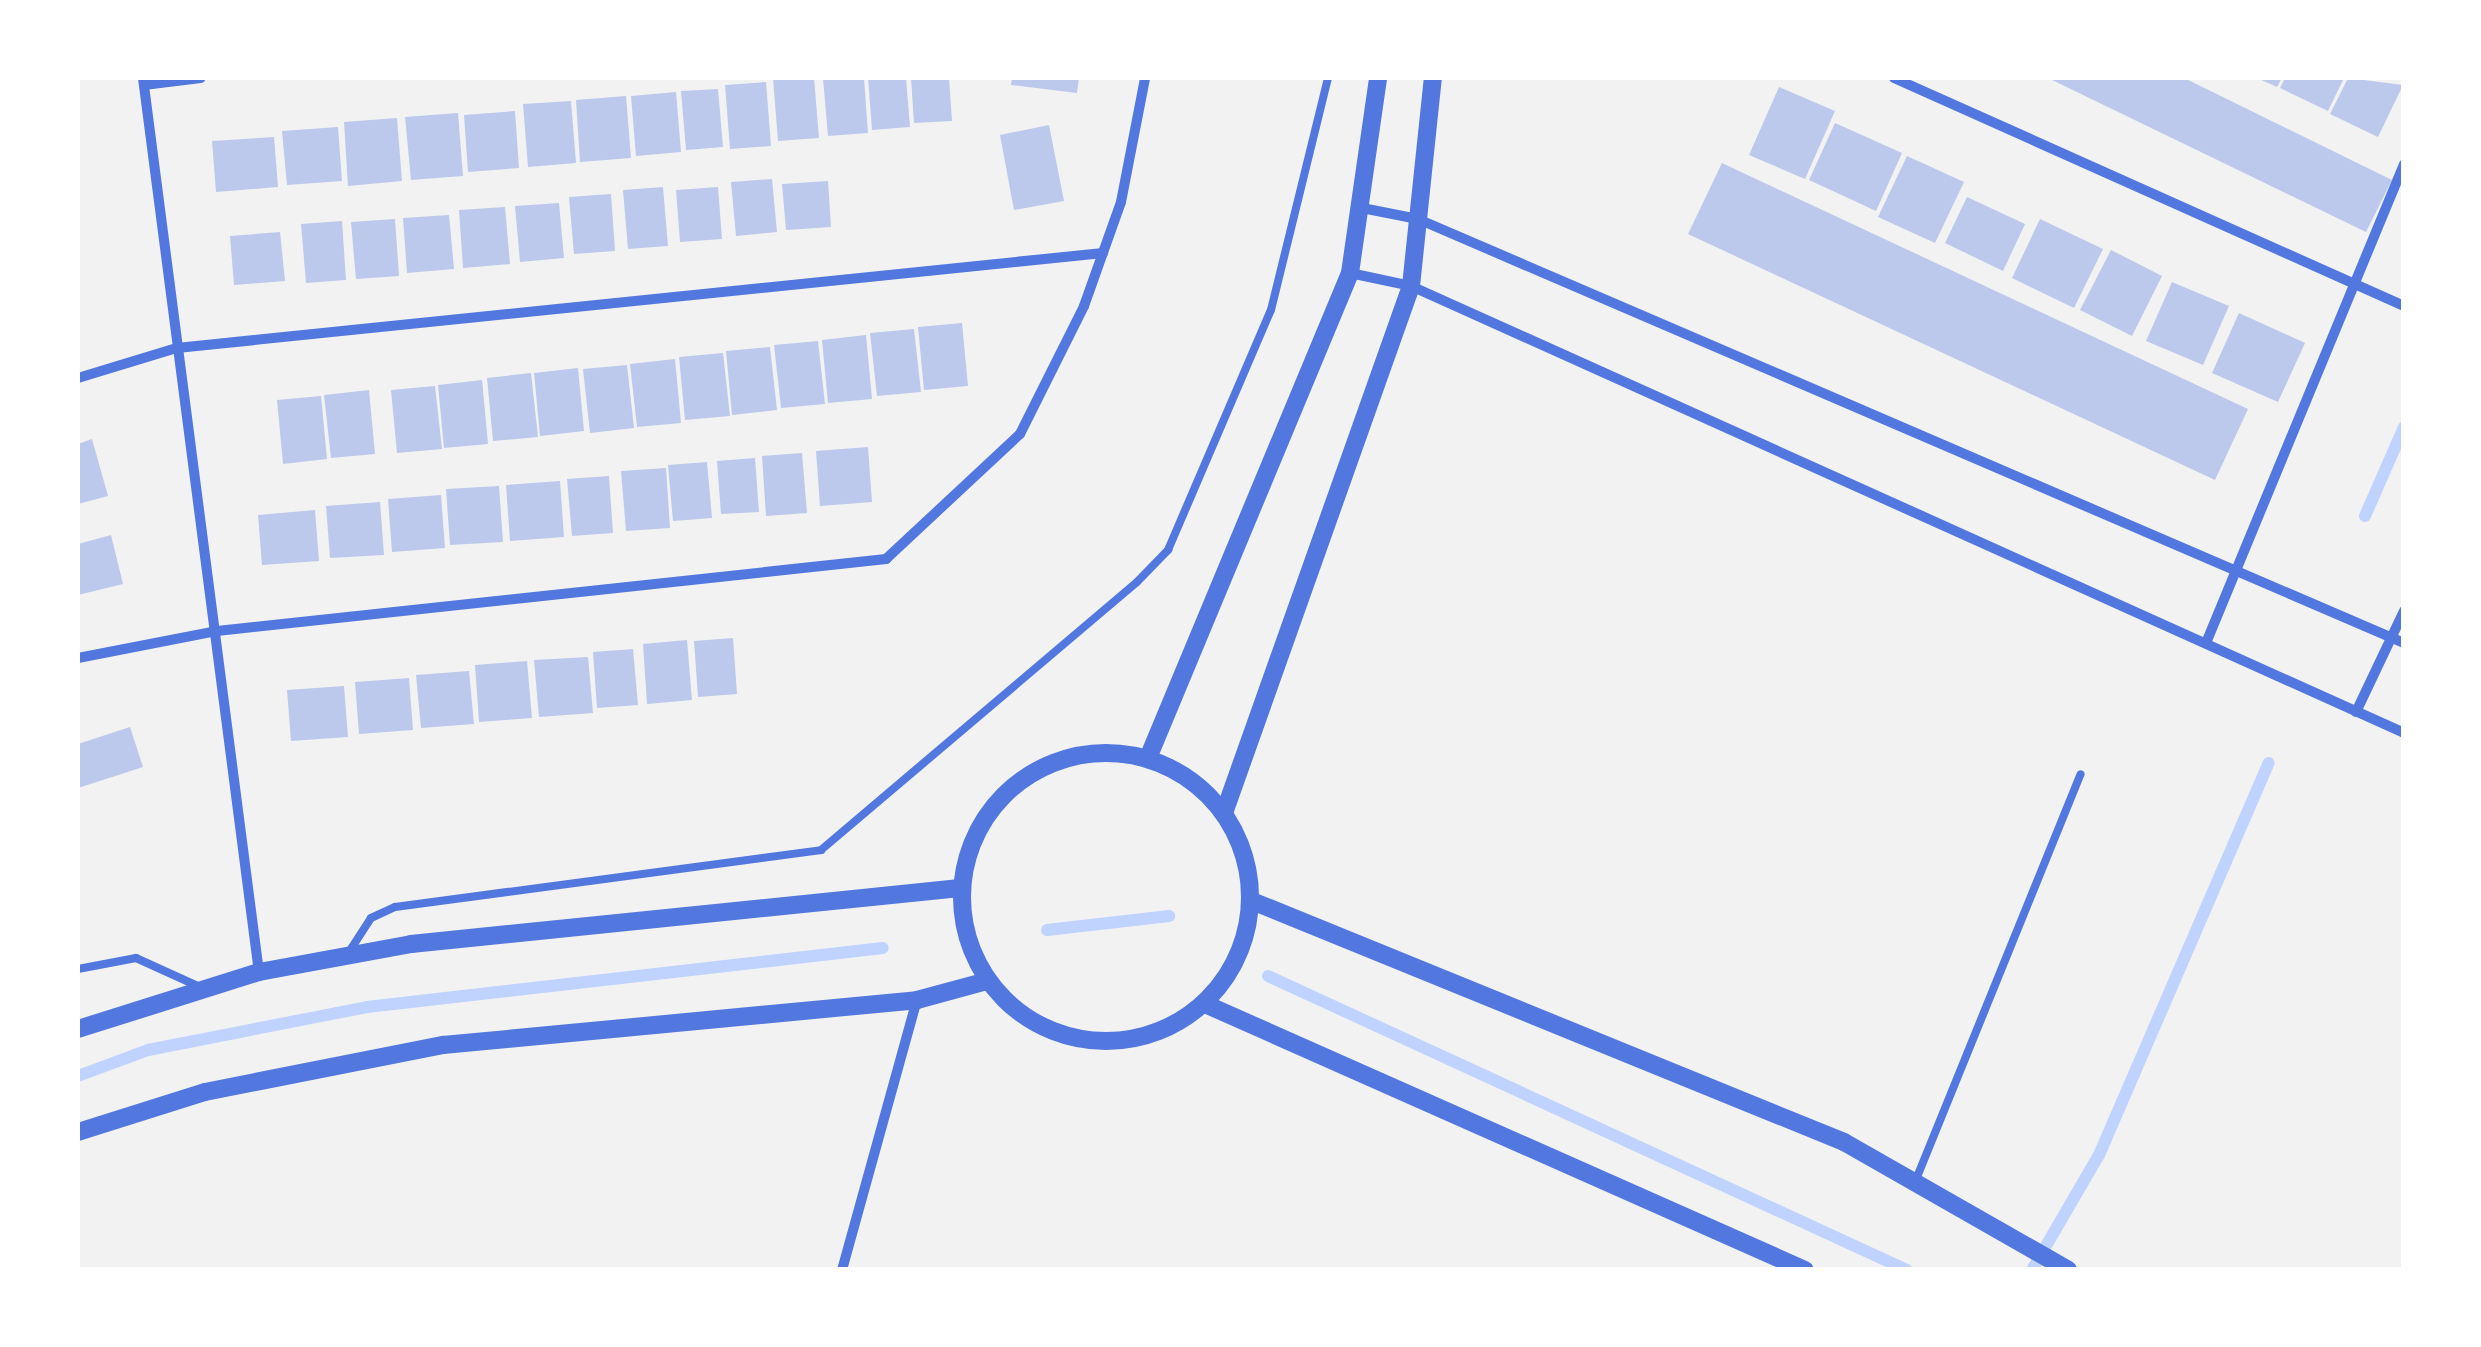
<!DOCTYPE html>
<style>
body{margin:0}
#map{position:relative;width:2481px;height:1347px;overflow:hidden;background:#f2f2f2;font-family:"DejaVu Sans",sans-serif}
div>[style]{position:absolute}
.stream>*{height:12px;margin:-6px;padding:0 6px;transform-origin:6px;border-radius:6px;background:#bfd3fe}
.building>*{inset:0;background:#bdc9ec}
.service>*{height:8px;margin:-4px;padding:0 4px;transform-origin:4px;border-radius:4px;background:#5277de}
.minor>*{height:10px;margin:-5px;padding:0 5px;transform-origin:5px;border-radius:5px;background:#5277de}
.tertiary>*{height:18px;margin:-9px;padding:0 9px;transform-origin:9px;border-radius:9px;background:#5277de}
.tertiary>.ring{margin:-9px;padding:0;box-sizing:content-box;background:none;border:18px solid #5277de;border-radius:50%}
span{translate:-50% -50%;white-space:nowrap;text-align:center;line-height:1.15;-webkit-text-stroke:8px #fff;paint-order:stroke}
.frame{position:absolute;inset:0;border:80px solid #fff;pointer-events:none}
</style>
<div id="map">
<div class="stream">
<div style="left:2365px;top:516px;width:97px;rotate:-66.3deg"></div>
<div style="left:1047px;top:930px;width:123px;rotate:-6.5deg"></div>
<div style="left:1268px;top:976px;width:703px;rotate:24.71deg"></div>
<div style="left:78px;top:1076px;width:75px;rotate:-20.4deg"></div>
<div style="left:148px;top:1050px;width:223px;rotate:-11.1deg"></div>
<div style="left:367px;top:1007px;width:519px;rotate:-6.52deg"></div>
<div style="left:2032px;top:1270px;width:133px;rotate:-59.8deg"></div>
<div style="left:2099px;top:1155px;width:427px;rotate:-66.6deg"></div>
</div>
<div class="building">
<div style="clip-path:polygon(773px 78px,814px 78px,819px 138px,778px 141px)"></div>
<div style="clip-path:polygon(823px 78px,864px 78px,868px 133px,828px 136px)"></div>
<div style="clip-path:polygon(868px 78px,906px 78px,910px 127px,872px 130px)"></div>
<div style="clip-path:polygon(911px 78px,949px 78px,952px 121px,914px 123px)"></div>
<div style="clip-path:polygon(1012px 78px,1079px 78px,1077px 93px,1011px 85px)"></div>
<div style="clip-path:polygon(2048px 78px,2184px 78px,2392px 180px,2366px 232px)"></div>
<div style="clip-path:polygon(2257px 78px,2282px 78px,2277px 87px)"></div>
<div style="clip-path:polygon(2285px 78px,2344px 78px,2328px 111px,2280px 88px)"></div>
<div style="clip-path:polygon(2348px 78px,2403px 85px,2378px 137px,2330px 114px)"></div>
<div style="clip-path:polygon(766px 82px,771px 146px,730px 149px,725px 85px)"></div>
<div style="clip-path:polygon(1779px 87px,1835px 111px,1805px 179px,1749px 155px)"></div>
<div style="clip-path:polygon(718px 89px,723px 147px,686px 150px,681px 91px)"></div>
<div style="clip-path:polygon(676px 92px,681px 152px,636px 156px,631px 96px)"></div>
<div style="clip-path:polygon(626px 96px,631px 158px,580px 162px,576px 100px)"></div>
<div style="clip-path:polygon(571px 101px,576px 163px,528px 167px,523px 104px)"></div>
<div style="clip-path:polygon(515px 111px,519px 168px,468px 172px,464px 115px)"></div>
<div style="clip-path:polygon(458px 113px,463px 176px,411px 180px,405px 117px)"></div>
<div style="clip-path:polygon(397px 118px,402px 181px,348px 186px,344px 122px)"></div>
<div style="clip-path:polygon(1835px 123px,1902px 153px,1876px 211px,1809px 180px)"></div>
<div style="clip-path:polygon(1049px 125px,1064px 201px,1014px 210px,1000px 135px)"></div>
<div style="clip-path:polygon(338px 127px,342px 181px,287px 185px,282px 131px)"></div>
<div style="clip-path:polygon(274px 137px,278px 187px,216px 192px,212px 141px)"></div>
<div style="clip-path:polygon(1907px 156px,1964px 182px,1935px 243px,1878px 217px)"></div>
<div style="clip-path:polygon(1722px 163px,2248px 409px,2215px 480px,1688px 234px)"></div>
<div style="clip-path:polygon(772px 179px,777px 232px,736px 236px,731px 182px)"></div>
<div style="clip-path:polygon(828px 181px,831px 227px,786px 230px,782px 184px)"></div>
<div style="clip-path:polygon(663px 187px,668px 246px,628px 249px,623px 190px)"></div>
<div style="clip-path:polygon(718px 187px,722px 239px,680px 242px,676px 190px)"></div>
<div style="clip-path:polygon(611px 194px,615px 251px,574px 254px,569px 197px)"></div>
<div style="clip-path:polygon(1967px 197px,2025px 224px,2003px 271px,1945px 243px)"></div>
<div style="clip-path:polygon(559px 203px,564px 258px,520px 262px,515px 206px)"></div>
<div style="clip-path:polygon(505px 207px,510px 264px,463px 268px,459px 210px)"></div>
<div style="clip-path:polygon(449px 215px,454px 269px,407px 273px,403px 218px)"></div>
<div style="clip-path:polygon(395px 219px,399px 276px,356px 279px,351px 222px)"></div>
<div style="clip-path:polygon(2040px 219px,2103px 249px,2074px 308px,2012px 278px)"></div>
<div style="clip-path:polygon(342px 221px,346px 280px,306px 283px,301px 224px)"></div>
<div style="clip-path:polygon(280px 232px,285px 281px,234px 285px,230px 236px)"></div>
<div style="clip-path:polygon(2111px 250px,2162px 276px,2132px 336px,2080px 310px)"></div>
<div style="clip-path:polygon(2172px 282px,2229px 306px,2203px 365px,2146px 341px)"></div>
<div style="clip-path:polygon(2239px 313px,2305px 343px,2278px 402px,2212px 373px)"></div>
<div style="clip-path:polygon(962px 323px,968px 386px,924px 390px,918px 327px)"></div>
<div style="clip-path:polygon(914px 329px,921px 392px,877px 396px,870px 333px)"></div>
<div style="clip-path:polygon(866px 335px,872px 399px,828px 403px,822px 340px)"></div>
<div style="clip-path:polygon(818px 341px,825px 404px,781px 408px,774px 345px)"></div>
<div style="clip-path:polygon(770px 347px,777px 410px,732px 415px,726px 351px)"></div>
<div style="clip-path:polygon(723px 353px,730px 416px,685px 420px,679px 357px)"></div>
<div style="clip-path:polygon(675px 359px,681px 423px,637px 427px,630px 364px)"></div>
<div style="clip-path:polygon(627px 365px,634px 428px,590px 433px,583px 369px)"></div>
<div style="clip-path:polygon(578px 368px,584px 431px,540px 436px,534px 373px)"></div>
<div style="clip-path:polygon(531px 373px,538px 437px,493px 441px,487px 378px)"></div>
<div style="clip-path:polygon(482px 380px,488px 444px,444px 448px,438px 385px)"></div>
<div style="clip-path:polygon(435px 386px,442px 449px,397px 453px,391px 390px)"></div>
<div style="clip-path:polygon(369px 390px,375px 454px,331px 458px,324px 395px)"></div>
<div style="clip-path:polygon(321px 396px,327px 459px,283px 464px,277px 400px)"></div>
<div style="clip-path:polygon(92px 439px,108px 496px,78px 504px,78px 444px)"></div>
<div style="clip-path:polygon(868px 447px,872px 502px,820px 506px,816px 451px)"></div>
<div style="clip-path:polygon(802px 453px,807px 513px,766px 516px,762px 456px)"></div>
<div style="clip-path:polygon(755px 458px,759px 512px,721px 514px,717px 461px)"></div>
<div style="clip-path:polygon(707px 462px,712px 518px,673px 521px,668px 465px)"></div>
<div style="clip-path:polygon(666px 468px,670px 528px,626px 531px,621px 471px)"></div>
<div style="clip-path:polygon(609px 476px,613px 533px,572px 536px,567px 479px)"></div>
<div style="clip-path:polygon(560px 481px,564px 537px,510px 541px,506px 485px)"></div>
<div style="clip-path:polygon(499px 486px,503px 542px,450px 545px,446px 489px)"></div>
<div style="clip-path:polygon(441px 495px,445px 548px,392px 552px,388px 499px)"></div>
<div style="clip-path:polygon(380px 502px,384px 555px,330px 558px,326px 506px)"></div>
<div style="clip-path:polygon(315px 510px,319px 561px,262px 565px,258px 515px)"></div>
<div style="clip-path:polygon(111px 535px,123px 584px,78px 595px,78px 544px)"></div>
<div style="clip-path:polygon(733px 638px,737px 694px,698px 697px,694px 641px)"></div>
<div style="clip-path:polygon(687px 640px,692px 700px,647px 704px,643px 644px)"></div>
<div style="clip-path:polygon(633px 649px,638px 705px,597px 708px,593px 652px)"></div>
<div style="clip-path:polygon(588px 657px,593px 713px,539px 717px,534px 660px)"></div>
<div style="clip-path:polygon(527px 661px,532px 718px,479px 722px,475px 665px)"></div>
<div style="clip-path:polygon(469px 671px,474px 724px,421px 728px,416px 675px)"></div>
<div style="clip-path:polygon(409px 678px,413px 730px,359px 734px,355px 682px)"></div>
<div style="clip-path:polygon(344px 686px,348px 737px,291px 741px,287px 690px)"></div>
<div style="clip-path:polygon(130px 727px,143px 767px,78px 788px,78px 744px)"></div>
</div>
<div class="service">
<div style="left:349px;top:952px;width:40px;rotate:-57.1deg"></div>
<div style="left:371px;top:918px;width:26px;rotate:-25deg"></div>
<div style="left:395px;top:907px;width:430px;rotate:-7.6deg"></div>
<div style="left:821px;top:850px;width:414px;rotate:-40.3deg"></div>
<div style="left:1137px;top:582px;width:45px;rotate:-45.9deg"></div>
<div style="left:1168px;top:550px;width:261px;rotate:-66.8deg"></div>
<div style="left:1271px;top:310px;width:239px;rotate:-76.2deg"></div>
<div style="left:78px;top:969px;width:59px;rotate:-10.7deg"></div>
<div style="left:136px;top:958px;width:72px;rotate:24.4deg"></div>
<div style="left:1915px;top:1182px;width:440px;rotate:-67.9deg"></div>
</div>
<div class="minor">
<div style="left:143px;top:78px;width:901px;rotate:82.61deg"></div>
<div style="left:1894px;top:78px;width:559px;rotate:24.09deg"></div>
<div style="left:144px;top:85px;width:57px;rotate:-7deg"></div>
<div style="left:1362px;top:208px;width:57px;rotate:11.1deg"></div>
<div style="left:1418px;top:219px;width:1073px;rotate:23.27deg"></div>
<div style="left:1350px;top:273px;width:62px;rotate:12deg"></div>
<div style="left:1411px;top:286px;width:1089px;rotate:24.23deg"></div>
<div style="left:78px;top:378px;width:103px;rotate:-16.9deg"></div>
<div style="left:177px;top:348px;width:931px;rotate:-5.86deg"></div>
<div style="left:2206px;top:643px;width:518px;rotate:-67.54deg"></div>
<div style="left:78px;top:658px;width:142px;rotate:-11deg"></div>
<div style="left:217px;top:631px;width:673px;rotate:-6.14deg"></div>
<div style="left:886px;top:559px;width:183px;rotate:-43deg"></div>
<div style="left:1020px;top:434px;width:143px;rotate:-63.4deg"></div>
<div style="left:1084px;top:306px;width:110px;rotate:-70.4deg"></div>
<div style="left:1121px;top:202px;width:126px;rotate:-79deg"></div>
<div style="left:2356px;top:712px;width:112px;rotate:-64.6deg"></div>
<div style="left:842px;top:1270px;width:280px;rotate:-74.5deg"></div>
</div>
<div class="tertiary">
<div class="ring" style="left:962px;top:753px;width:270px;height:270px"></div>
<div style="left:1148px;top:758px;width:525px;rotate:-67.39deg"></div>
<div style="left:1350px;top:273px;width:197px;rotate:-81.8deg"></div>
<div style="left:1224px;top:813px;width:559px;rotate:-70.46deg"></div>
<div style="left:1411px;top:286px;width:209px;rotate:-84deg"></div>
<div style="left:1252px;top:901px;width:639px;rotate:22.15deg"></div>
<div style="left:1844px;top:1142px;width:258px;rotate:29.7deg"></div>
<div style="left:1205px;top:1004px;width:656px;rotate:23.91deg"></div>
<div style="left:78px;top:1029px;width:190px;rotate:-17.5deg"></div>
<div style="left:259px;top:972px;width:155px;rotate:-10.4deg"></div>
<div style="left:411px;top:944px;width:552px;rotate:-5.82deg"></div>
<div style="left:78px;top:1132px;width:133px;rotate:-17.5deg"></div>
<div style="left:205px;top:1092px;width:243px;rotate:-11.2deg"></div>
<div style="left:443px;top:1045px;width:476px;rotate:-5.4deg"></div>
<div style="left:917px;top:1000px;width:73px;rotate:-15.2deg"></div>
</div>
<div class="frame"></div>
</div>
